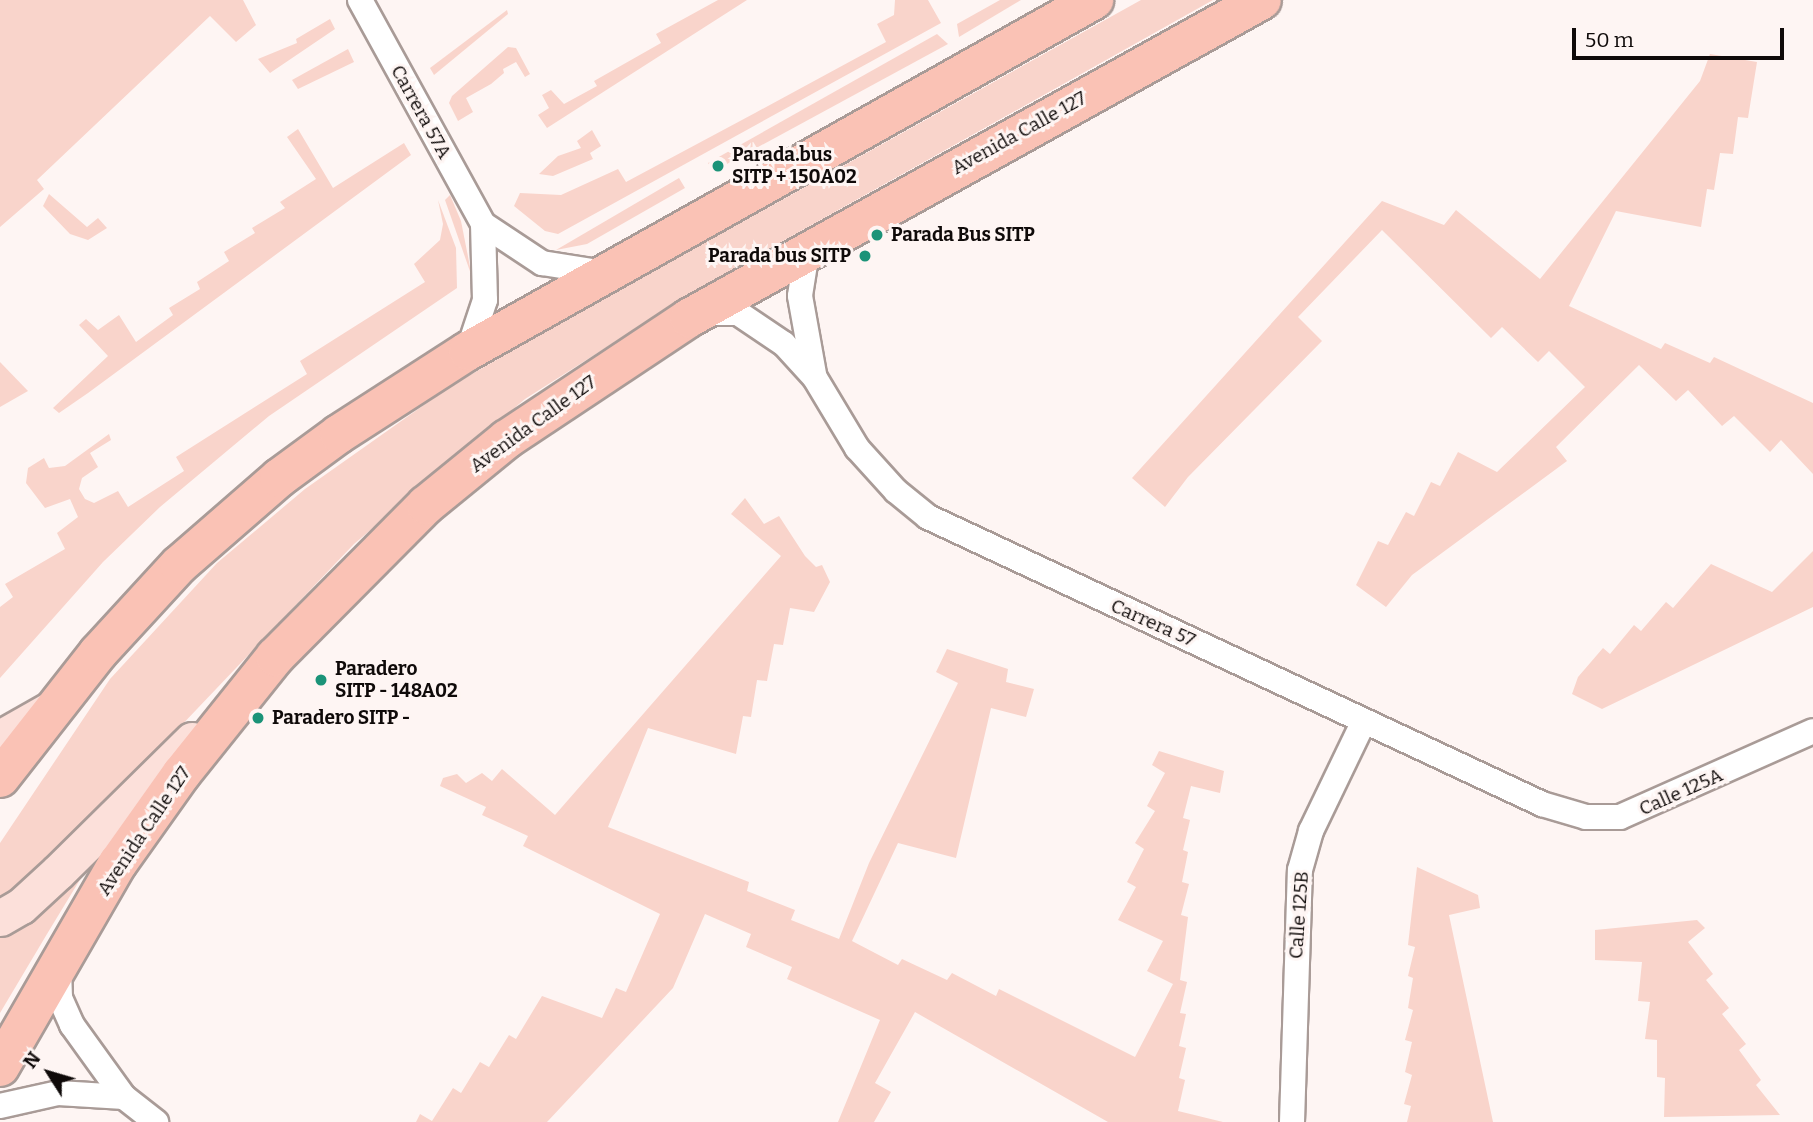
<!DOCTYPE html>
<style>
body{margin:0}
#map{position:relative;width:1813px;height:1122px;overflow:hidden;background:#fef5f3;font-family:Bitter,serif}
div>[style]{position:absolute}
.green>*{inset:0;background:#f9d4cb}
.roads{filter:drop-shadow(2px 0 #a99b97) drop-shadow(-2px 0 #a99b97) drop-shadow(0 2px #a99b97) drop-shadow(0 -2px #a99b97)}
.minor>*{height:24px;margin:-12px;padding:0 12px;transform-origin:12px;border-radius:12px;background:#fff}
.secondary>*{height:35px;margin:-17.5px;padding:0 17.5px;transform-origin:17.5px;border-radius:17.5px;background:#fce0da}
.primary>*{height:38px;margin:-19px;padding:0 19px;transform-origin:19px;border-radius:19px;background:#fac2b5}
.dots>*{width:19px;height:19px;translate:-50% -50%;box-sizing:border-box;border:4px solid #fef5f3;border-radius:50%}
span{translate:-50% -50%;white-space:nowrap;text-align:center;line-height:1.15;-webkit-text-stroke:6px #fef5f3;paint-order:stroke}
.street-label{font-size:19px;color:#0f0a09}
.poi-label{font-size:19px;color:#0f0a09;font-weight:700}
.left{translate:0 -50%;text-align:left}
.right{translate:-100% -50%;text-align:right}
.north{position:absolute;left:14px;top:1038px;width:70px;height:70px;-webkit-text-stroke:5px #fef5f3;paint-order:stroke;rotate:307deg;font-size:19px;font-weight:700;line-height:28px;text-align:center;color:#0f0a09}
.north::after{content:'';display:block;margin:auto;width:24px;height:32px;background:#0f0a09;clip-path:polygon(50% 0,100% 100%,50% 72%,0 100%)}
.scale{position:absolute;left:1572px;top:28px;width:212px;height:32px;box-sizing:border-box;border:4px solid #0f0a09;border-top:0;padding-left:9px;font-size:21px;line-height:24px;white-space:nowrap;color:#0f0a09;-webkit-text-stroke:5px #fef5f3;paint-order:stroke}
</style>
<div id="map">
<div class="green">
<div style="clip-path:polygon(0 0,243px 0,256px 25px,236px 42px,210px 16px,37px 180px,44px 189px,0 227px)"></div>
<div style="clip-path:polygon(718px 0,747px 0,547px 128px,538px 115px,549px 108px,542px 95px,551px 90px,564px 104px,597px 86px,594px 81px,661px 43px,656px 34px)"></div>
<div style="clip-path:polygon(895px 0,928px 0,941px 23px,558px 234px,545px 231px,514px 206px,520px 193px,561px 195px,618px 169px,626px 182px,755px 113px,886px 42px,877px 24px,894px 15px)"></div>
<div style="clip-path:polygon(1000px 0,1021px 0,959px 37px,957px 24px)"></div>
<div style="clip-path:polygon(1141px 0,1213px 0,701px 287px,525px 399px,354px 544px,40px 874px,0 902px,0 843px,110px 679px,217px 563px,305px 489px,448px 388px,548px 330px)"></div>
<div style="clip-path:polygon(507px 10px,508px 14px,434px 75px,430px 68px)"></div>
<div style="clip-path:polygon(330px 19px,335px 29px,270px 73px,258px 59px,297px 43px,296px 39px)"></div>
<div style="clip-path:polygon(937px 34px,948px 44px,714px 171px,708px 163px)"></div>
<div style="clip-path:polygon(508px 47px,516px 48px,530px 74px,525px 77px,516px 62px,503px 69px,504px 73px,491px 84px,466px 98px,473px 112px,458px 121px,449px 103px,452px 96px)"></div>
<div style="clip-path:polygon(348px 49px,354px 62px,298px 89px,292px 80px)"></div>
<div style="clip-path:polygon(1710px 54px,1757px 62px,1748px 118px,1738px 117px,1733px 154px,1720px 153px,1714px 190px,1707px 189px,1701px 227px,1616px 211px,1569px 306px,1661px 349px,1665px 343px,1710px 363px,1714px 357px,1813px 403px,1813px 474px,1781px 440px,1770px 452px,1734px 416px,1722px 426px,1688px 390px,1676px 401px,1639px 365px,1556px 447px,1567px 461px,1412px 575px,1386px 607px,1356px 585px,1378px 541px,1388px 545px,1406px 512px,1414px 516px,1431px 482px,1440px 486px,1458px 452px,1497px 472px,1585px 387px,1549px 351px,1538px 362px,1502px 327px,1491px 338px,1382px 230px,1298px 317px,1322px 341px,1188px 477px,1165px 507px,1132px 478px,1382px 201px,1444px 225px,1456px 210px,1540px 279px,1700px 81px)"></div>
<div style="clip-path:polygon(298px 129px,333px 188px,404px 143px,411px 155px,88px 393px,59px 413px,53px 408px,108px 356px,79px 325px,86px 319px,98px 330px,119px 315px,136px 342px,173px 315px,169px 308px,200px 289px,197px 282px,229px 261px,224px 252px,255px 233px,252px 228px,285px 208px,280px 202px,316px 179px,287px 137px)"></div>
<div style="clip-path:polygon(592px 130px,601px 146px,590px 153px,593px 159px,553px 176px,539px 174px,558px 156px,581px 148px,577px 141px)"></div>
<div style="clip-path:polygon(679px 178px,685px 188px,587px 244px,556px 250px)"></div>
<div style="clip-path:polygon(49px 194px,87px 227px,98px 218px,107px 228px,88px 240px,70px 234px,43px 206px)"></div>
<div style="clip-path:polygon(450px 195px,461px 221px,472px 277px,445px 200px)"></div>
<div style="clip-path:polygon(438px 200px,456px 248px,457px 288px,269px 416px,160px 507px,103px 562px,0 678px,0 607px,13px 597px,5px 584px,65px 549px,57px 533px,78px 517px,70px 499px,45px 508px,26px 483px,28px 468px,44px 458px,49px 468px,65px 466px,109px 434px,111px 440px,90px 453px,98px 467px,82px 478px,79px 489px,85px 499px,94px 503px,118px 491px,128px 507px,184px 471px,176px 457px,307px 374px,300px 361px,425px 282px,414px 264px,440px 240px,443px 224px)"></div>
<div style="clip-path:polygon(0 362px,28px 391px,0 407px)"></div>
<div style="clip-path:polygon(745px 498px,764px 524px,779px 516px,805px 556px,816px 567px,822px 565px,830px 582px,814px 612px,790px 608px,783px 645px,774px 644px,767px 681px,757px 680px,751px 717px,743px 716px,736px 754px,648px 728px,608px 827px,749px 882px,747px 891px,795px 910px,791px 920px,839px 939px,869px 863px,958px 683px,936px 672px,947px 649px,1008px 669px,1006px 682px,1034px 689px,1026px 717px,991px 708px,956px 858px,898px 843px,852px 941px,898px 965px,902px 959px,947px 980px,952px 973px,996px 996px,999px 989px,1135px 1057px,1173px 984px,1147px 971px,1163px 941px,1118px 920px,1136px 887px,1127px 882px,1144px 849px,1135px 843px,1155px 811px,1147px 806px,1165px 773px,1152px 765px,1159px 751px,1224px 771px,1220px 793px,1191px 786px,1183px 818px,1190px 820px,1183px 850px,1188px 852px,1182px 882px,1189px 884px,1181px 915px,1188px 917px,1180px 980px,1187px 982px,1180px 1013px,1186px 1014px,1179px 1046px,1186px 1048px,1179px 1078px,1185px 1080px,1178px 1111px,1223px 1122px,1108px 1122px,915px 1012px,875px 1083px,891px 1092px,874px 1122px,838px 1122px,880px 1020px,787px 979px,792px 967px,746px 947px,751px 934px,705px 914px,673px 988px,547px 1122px,416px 1122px,420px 1114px,432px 1121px,453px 1088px,461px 1093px,480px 1062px,489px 1067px,509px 1035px,516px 1039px,542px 996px,602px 1018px,616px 988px,626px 992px,660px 914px,523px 846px,528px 836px,482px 815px,486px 807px,440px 786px,443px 778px,457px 774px,466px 783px,482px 773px,492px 781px,502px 769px,555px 815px,781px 556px,731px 514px)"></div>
<div style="clip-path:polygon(1813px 551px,1813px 607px,1602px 709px,1572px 694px,1578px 677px,1603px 648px,1610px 654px,1634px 625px,1641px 631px,1666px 602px,1673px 608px,1711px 564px,1772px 592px)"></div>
<div style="clip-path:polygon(98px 850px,47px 934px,0 1013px,0 935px)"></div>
<div style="clip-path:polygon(1417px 867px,1478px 895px,1480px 908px,1449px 915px,1493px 1122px,1407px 1122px,1411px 1106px,1404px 1104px,1412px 1075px,1405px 1072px,1412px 1042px,1405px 1040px,1413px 1010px,1408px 1008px,1413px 978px,1408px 976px,1415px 947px,1408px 945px)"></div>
<div style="clip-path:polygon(1697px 920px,1705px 928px,1688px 942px,1713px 974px,1706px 980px,1729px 1008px,1722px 1014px,1746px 1044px,1739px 1050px,1761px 1080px,1756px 1085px,1780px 1115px,1664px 1117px,1665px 1078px,1657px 1077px,1657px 1040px,1645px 1039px,1650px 1002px,1638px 1001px,1642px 962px,1595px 960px,1595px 930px)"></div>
</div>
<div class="roads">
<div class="minor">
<div style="left:360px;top:0;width:256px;rotate:61.2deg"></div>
<div style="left:483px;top:224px;width:76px;rotate:88.5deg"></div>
<div style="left:485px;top:300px;width:54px;rotate:108.4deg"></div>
<div style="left:483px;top:224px;width:71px;rotate:33.5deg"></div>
<div style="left:542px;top:263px;width:64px;rotate:9deg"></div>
<div style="left:814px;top:250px;width:17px;rotate:123deg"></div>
<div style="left:805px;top:264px;width:32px;rotate:99deg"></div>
<div style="left:800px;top:296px;width:79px;rotate:79.8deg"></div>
<div style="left:707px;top:313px;width:31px"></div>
<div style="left:738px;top:313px;width:55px;rotate:34deg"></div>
<div style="left:784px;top:344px;width:46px;rotate:47.6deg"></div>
<div style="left:815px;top:378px;width:82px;rotate:59deg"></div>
<div style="left:857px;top:448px;width:58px;rotate:47.8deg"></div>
<div style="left:896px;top:491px;width:41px;rotate:39.1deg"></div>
<div style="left:928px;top:517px;width:678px;rotate:25.05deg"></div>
<div style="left:1542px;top:804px;width:46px;rotate:16.5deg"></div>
<div style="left:1586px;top:817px;width:34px"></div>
<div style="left:1620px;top:817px;width:211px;rotate:-24deg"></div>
<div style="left:59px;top:969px;width:29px;rotate:88deg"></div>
<div style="left:60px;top:998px;width:30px;rotate:66deg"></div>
<div style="left:72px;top:1025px;width:89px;rotate:54.2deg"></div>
<div style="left:124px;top:1097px;width:41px;rotate:38deg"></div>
<div style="left:0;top:1106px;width:59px;rotate:-12.6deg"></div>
<div style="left:58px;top:1093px;width:66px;rotate:3.5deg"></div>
<div style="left:1292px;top:1122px;width:252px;rotate:-88.2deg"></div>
<div style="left:1300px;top:870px;width:41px;rotate:-74.2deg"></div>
<div style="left:1311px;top:831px;width:122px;rotate:-64.3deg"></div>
</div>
<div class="secondary">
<div style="left:0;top:738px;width:61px;rotate:-29.5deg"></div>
<div style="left:0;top:918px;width:24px;rotate:-30deg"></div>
<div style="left:21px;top:906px;width:50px;rotate:-42.6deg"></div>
<div style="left:58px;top:872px;width:188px;rotate:-44.6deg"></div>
</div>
<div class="primary">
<div style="left:0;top:778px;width:159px;rotate:-51.9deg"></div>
<div style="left:98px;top:653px;width:120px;rotate:-47.4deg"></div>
<div style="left:179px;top:565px;width:133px;rotate:-41deg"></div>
<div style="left:279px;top:478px;width:74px;rotate:-36.3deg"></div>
<div style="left:339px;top:434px;width:153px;rotate:-32.8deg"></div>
<div style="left:468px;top:351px;width:718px;rotate:-29.28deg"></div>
<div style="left:0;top:1067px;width:236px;rotate:-60deg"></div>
<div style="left:118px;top:863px;width:110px;rotate:-54.6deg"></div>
<div style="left:182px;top:773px;width:149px;rotate:-51.3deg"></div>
<div style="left:275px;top:657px;width:214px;rotate:-45.2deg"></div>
<div style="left:426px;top:505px;width:104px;rotate:-39.2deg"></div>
<div style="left:507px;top:439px;width:219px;rotate:-33.6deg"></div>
<div style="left:689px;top:318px;width:655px;rotate:-29.03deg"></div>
</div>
</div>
<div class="dots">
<div style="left:718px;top:166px;background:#1b9378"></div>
<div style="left:877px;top:235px;background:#1b9378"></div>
<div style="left:865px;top:256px;background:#1b9378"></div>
<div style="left:321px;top:680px;background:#1b9378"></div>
<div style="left:258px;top:718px;background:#1b9378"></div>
</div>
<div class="street-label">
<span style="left:421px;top:112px;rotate:61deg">Carrera 57A</span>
<span style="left:1019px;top:133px;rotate:-29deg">Avenida Calle 127</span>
<span style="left:533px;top:424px;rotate:-36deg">Avenida Calle 127</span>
<span style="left:1153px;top:623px;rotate:24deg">Carrera 57</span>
<span style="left:1681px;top:792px;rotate:-24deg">Calle 125A</span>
<span style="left:144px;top:831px;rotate:-56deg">Avenida Calle 127</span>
<span style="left:1299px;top:915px;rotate:-86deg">Calle 125B</span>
</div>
<div class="poi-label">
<span class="left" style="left:732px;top:166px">Parada.bus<br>SITP + 150A02</span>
<span class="left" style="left:891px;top:235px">Parada Bus SITP</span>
<span class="right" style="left:851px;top:256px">Parada bus SITP</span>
<span class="left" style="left:335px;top:680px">Paradero<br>SITP - 148A02</span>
<span class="left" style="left:272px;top:718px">Paradero SITP -</span>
</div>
<div class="north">N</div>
<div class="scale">50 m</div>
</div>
